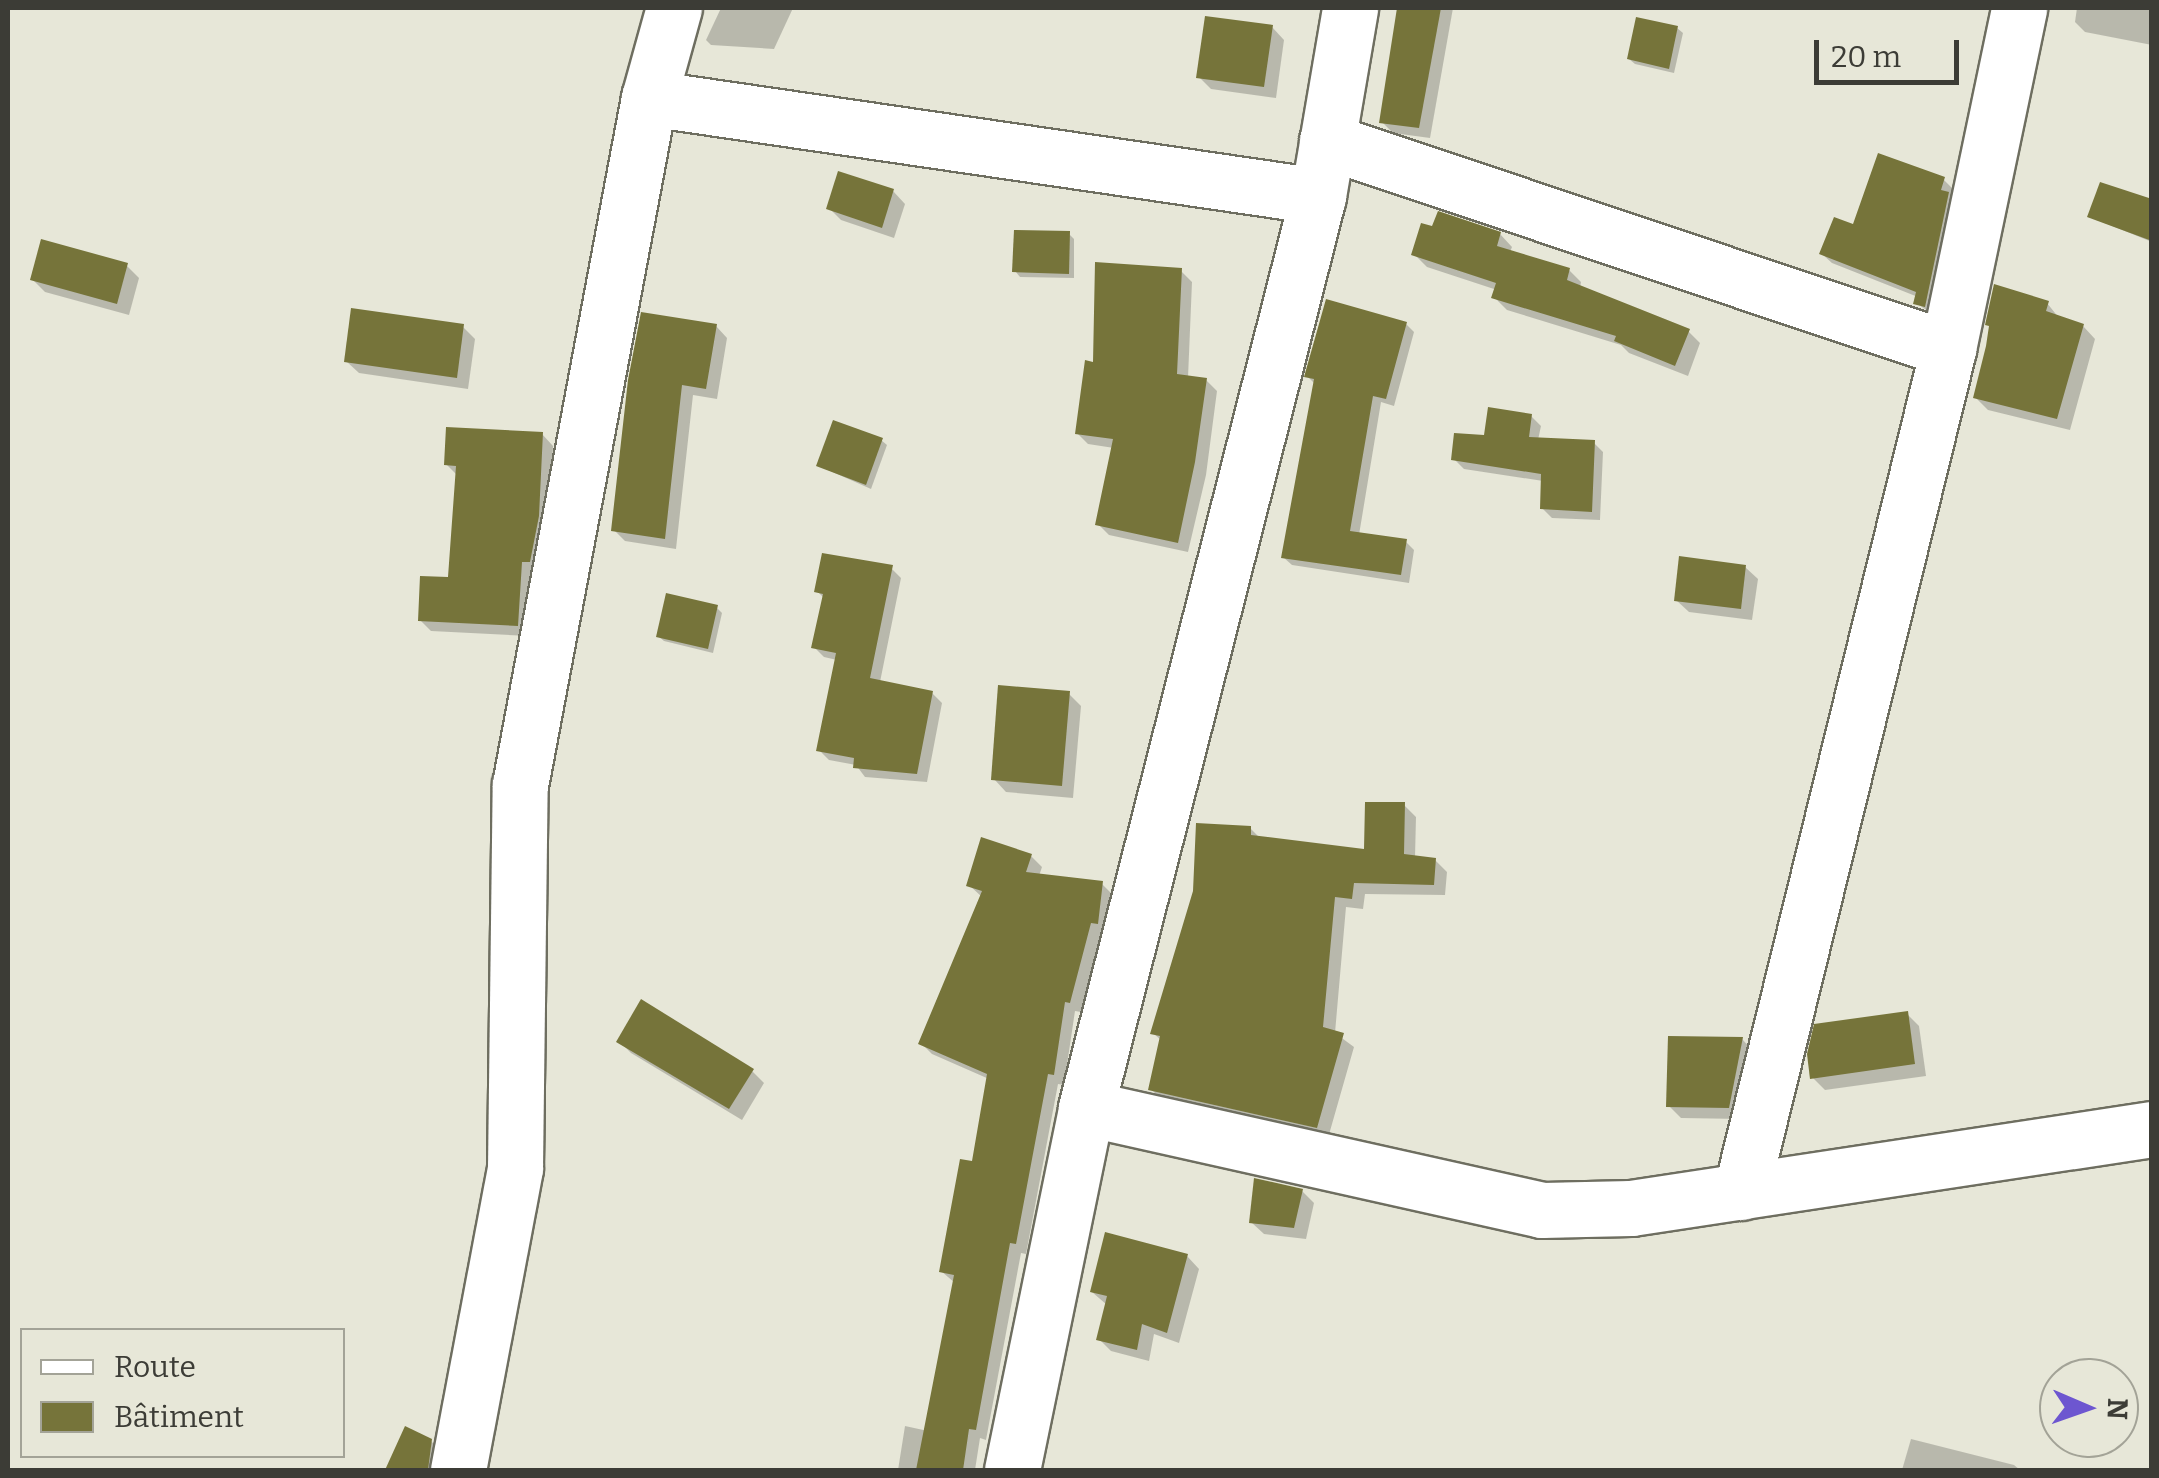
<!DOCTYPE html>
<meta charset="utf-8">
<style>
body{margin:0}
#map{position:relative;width:2159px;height:1478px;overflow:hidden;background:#e7e7d8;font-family:Bitter,serif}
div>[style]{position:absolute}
.shadow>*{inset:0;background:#0003}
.building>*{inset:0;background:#76743a}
.roads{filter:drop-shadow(2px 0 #6e6e60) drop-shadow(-2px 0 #6e6e60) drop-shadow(0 2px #6e6e60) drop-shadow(0 -2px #6e6e60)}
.minor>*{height:55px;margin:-27.5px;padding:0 27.5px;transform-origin:27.5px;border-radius:27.5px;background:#fff}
.tertiary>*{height:55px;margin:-27.5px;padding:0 27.5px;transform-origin:27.5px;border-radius:27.5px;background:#fff}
span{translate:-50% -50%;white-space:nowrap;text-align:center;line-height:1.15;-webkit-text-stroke:10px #e7e7d8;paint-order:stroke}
.frame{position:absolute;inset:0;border:10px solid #3c3c36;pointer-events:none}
.legend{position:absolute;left:20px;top:1328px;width:325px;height:130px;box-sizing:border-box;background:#e7e7d8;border:2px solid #a3a397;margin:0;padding:12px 18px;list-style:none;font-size:30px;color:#3c3c36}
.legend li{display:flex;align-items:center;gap:20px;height:50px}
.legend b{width:50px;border:2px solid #a3a397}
.north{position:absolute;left:2039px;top:1358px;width:100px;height:100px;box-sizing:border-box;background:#e7e7d8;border:2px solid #a3a397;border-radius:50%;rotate:92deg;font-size:28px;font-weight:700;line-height:40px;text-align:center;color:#3c3c36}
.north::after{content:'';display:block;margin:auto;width:35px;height:45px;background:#6d56d0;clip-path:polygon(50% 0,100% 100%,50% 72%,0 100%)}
.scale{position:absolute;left:1814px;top:40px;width:145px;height:45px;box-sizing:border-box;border:5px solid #3c3c36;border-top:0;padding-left:12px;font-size:30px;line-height:35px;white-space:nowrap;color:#3c3c36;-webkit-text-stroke:8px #e7e7d8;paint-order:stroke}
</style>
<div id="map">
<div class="shadow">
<div style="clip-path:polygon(721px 8px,793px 8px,774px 49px,711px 45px,706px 40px)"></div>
<div style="clip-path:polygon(1401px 8px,1453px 8px,1430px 138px,1393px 133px,1382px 122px)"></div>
<div style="clip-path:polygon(2077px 8px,2152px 8px,2152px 45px,2085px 32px,2075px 22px)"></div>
<div style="clip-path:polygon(1272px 27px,1284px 40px,1276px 98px,1211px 89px,1199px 77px)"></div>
<div style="clip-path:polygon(1677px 28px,1683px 33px,1674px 73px,1635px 64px,1629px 59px)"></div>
<div style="clip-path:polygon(1944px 180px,1954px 190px,1951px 198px,1957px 204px,1934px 315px,1916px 303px,1918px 297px,1832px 263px,1822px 254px,1854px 227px)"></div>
<div style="clip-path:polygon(893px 191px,905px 204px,894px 238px,841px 220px,829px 208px)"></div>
<div style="clip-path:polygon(2152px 201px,2152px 242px,2090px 217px)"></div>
<div style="clip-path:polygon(1069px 234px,1074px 239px,1074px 278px,1020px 277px,1015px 271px)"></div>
<div style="clip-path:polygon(1500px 234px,1512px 247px,1510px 252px,1569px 270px,1581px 282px,1580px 288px,1688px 331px,1700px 343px,1688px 376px,1629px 353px,1621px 345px,1507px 310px,1494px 297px,1497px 290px,1427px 267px,1414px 254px)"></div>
<div style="clip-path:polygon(127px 266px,139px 278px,129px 315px,45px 292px,33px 280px)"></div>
<div style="clip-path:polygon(1181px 271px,1192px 282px,1188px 378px,1206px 380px,1217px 391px,1206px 475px,1188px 552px,1109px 535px,1098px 524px,1114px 448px,1088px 444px,1077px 433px,1096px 365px)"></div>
<div style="clip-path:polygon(2047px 303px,2059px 318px,2083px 326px,2095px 339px,2070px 430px,1988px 410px,1976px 398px)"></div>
<div style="clip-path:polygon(1406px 324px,1414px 332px,1394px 406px,1381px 402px,1359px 535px,1406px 542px,1414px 550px,1409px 583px,1292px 565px,1283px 557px,1315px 384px,1307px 376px)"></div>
<div style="clip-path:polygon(716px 326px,727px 338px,717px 399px,693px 395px,676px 549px,625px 541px,614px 530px,630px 381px)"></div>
<div style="clip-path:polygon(463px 327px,475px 339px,468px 389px,359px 373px,346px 361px)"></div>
<div style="clip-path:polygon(1531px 416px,1541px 426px,1538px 440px,1594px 443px,1603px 452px,1600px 520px,1552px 518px,1542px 508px,1543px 481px,1464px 469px,1454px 459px)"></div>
<div style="clip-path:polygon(542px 434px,553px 446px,549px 529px,529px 636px,431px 631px,420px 620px,450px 580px,458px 476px,446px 464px)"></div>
<div style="clip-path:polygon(881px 440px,887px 445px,871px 489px,819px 466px)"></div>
<div style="clip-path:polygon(1745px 567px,1758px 579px,1752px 620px,1689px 612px,1676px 600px)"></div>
<div style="clip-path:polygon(891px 568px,901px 578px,880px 682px,932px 693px,942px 703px,927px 782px,865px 777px,856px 765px,829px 760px,819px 750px,837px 660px,824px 657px,814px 647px,824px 598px,817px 591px)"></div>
<div style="clip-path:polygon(716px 607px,722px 613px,713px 653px,664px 641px,658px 636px)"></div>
<div style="clip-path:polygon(1069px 694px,1081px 706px,1073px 798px,1006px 792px,994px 779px)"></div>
<div style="clip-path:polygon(1404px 805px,1416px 817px,1415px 858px,1435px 860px,1447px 872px,1445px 895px,1365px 894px,1363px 909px,1346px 907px,1335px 1033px,1354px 1047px,1328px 1138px,1163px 1101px,1151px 1089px,1162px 1041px,1153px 1033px,1250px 828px,1261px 839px,1366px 852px)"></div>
<div style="clip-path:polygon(1031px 856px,1042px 867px,1039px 876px,1102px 884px,1113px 895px,1109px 934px,1102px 933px,1081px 1012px,1075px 1011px,1064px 1085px,1058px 1084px,1026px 1254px,1021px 1253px,986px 1440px,980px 1438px,975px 1470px,898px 1470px,905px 1426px,928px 1431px,955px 1283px,941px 1271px,974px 1164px,989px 1079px,932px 1054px,921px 1043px,982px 897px,969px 885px)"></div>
<div style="clip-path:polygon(1907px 1014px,1919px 1026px,1926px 1076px,1825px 1090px,1813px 1078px)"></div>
<div style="clip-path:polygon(1742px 1039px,1754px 1052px,1741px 1119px,1681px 1118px,1669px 1106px)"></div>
<div style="clip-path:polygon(619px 1041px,752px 1071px,764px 1083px,742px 1120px,631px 1053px)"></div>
<div style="clip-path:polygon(1302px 1191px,1314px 1203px,1306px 1239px,1264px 1234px,1251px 1222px)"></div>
<div style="clip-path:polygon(1187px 1256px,1199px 1269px,1179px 1343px,1154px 1334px,1149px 1361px,1111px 1351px,1099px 1339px,1107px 1305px,1092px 1292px)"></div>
<div style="clip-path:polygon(1911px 1439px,2014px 1465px,2020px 1470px,1902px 1470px)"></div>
<div style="clip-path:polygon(431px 1441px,436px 1447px,435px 1470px,398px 1466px)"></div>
</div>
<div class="building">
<div style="clip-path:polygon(1397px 8px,1441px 8px,1419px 128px,1379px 123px)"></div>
<div style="clip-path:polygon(1205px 16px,1273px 25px,1264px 87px,1196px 78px)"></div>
<div style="clip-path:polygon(1636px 17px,1678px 26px,1669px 69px,1627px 59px)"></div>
<div style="clip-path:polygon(1878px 153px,1945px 177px,1941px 190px,1949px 192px,1925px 307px,1913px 304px,1916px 292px,1819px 254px,1834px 217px,1853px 224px)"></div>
<div style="clip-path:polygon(838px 171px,894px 189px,882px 228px,826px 209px)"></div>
<div style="clip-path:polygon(2100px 182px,2152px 199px,2152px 241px,2087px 217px)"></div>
<div style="clip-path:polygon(1438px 211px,1501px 232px,1497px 246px,1570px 268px,1567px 280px,1690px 329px,1675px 366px,1614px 341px,1616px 336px,1491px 298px,1496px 283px,1411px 255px,1421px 223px,1432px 226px)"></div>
<div style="clip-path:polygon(1014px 230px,1070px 231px,1069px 274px,1012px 272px)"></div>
<div style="clip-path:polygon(41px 239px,128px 263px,117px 304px,30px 280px)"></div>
<div style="clip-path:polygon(1095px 262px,1182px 268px,1177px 374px,1207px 378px,1195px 462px,1178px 543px,1095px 525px,1113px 439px,1075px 434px,1085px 360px,1093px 362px)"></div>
<div style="clip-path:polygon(1994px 284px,2049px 301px,2046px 311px,2084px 324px,2057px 419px,1973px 398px,1986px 346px,1989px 326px,1985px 325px)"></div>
<div style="clip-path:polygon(1326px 299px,1407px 322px,1386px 399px,1373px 396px,1350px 531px,1407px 539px,1401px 575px,1281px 558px,1314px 379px,1304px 377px)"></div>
<div style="clip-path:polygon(351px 308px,464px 324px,457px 378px,344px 362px)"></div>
<div style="clip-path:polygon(641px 312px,717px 324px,706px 389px,682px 385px,665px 539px,611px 531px,628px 380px)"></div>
<div style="clip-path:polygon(1488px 407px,1532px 414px,1529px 437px,1595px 440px,1592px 512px,1540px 509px,1541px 474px,1451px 460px,1454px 433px,1484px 435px)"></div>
<div style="clip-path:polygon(833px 420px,883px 438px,866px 485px,816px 466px)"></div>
<div style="clip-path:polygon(446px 427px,543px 432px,539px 516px,530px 562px,522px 562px,518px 626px,418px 621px,420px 576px,448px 577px,456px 466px,444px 465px)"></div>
<div style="clip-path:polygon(822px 553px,893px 565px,870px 678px,933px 691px,917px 774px,853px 768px,854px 758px,816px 751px,836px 653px,811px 648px,823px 594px,814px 592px)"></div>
<div style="clip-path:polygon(1679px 556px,1746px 565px,1741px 609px,1674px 601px)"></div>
<div style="clip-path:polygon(666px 593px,718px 605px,708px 649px,656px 637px)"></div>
<div style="clip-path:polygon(998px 685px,1070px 691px,1062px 786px,991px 780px)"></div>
<div style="clip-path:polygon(1365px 802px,1405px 802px,1404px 854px,1436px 858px,1434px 885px,1354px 883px,1352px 899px,1335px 897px,1323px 1027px,1344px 1033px,1317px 1128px,1148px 1090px,1160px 1036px,1150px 1034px,1193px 891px,1196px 823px,1251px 826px,1251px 835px,1364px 849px)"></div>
<div style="clip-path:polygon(981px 837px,1032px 854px,1026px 872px,1103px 881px,1098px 924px,1091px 923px,1070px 1003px,1065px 1002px,1054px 1075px,1048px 1074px,1016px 1244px,1010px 1243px,976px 1430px,969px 1429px,963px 1470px,916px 1470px,954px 1275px,939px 1272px,960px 1159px,972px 1161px,987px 1074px,918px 1044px,982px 891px,966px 886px)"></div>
<div style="clip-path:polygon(641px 999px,754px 1069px,729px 1109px,616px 1042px)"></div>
<div style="clip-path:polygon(1908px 1011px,1915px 1064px,1810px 1079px,1807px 1054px,1814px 1024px)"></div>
<div style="clip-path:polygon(1668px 1036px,1743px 1037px,1729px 1108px,1666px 1107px)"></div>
<div style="clip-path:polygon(1254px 1178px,1303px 1189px,1294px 1228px,1249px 1223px)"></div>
<div style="clip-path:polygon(1105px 1232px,1188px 1254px,1167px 1333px,1142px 1324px,1137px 1350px,1096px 1340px,1107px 1296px,1090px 1292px)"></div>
<div style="clip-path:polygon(405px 1426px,432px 1439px,428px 1470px,385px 1470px)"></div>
</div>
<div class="roads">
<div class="minor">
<div style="left:649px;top:98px;width:676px;rotate:8.33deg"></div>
<div style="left:1327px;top:141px;width:655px;rotate:18.52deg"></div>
<div style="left:1086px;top:1108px;width:467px;rotate:12.6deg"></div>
<div style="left:1542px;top:1210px;width:89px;rotate:-1.3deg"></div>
<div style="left:1631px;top:1208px;width:527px;rotate:-8.62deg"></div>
<div style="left:1741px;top:1192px;width:868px;rotate:-76.2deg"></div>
<div style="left:1948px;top:349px;width:348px;rotate:-78.2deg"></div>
<div style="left:458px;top:1470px;width:307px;rotate:-79.3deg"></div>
<div style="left:515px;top:1168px;width:383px;rotate:-89.3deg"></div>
<div style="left:520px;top:785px;width:699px;rotate:-79.37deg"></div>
<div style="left:649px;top:98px;width:93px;rotate:-74.5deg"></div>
</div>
<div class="tertiary">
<div style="left:1012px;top:1470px;width:369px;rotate:-78.4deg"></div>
<div style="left:1086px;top:1108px;width:941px;rotate:-75.73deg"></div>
<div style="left:1318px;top:196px;width:191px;rotate:-80.3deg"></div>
</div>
</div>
<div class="frame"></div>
<ul class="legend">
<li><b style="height:12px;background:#fff"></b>Route</li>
<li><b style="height:28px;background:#76743a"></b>Bâtiment</li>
</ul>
<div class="north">N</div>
<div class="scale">20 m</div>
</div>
